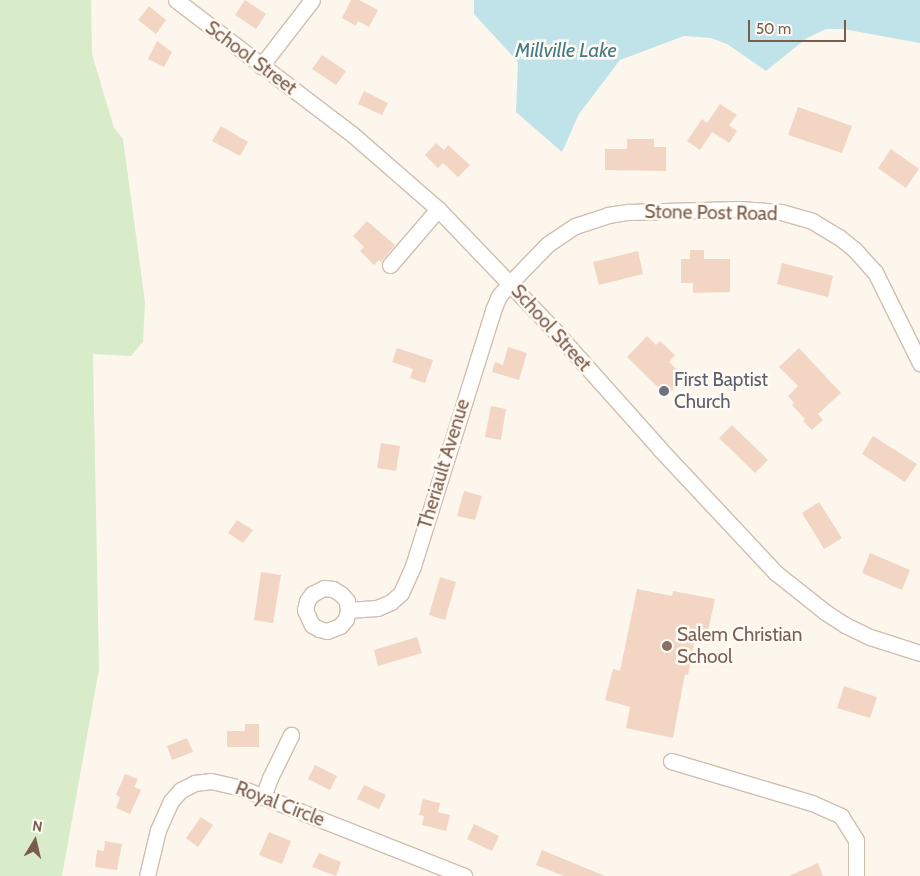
<!DOCTYPE html>
<style>
body{margin:0}
#map{position:relative;width:920px;height:876px;overflow:hidden;background:#fdf6ec;font-family:Cabin,sans-serif}
div>[style]{position:absolute}
.green>*{inset:0;background:#d8ecc9}
.water>*{inset:0;background:#bfe3e8}
.building>*{inset:0;background:#f3d5c3}
.roads{filter:drop-shadow(1px 0 #d1beb0) drop-shadow(-1px 0 #d1beb0) drop-shadow(0 1px #d1beb0) drop-shadow(0 -1px #d1beb0)}
.minor>*{height:15px;margin:-7.5px;padding:0 7.5px;transform-origin:7.5px;border-radius:7.5px;background:#fff}
.dots>*{width:14px;height:14px;translate:-50% -50%;box-sizing:border-box;border:2px solid #fffaf3;border-radius:50%}
span{translate:-50% -50%;white-space:nowrap;text-align:center;line-height:1.15;-webkit-text-stroke:5px #fffaf3;paint-order:stroke}
.street-label{font-size:19px;color:#7a5c4d}
.worship-label{font-size:19px;color:#5b616d}
.left{translate:0 -50%;text-align:left}
.education-label{font-size:19px;color:#785e54}
.water-label{font-size:20px;color:#437c86;font-style:italic}
.north{position:absolute;left:10px;top:816px;width:50px;height:50px;-webkit-text-stroke:4px #fffaf3;paint-order:stroke;rotate:9deg;font-size:14px;font-weight:700;line-height:20px;text-align:center;color:#7a5c4d}
.north::after{content:'';display:block;margin:auto;width:18px;height:22px;background:#7a5c4d;clip-path:polygon(50% 0,100% 100%,50% 72%,0 100%)}
.scale{position:absolute;left:748px;top:20px;width:98px;height:22px;box-sizing:border-box;border:2px solid #7a5c4d;border-top:0;padding-left:6px;font-size:15px;line-height:18px;white-space:nowrap;color:#7a5c4d;-webkit-text-stroke:4px #fffaf3;paint-order:stroke}
</style>
<div id="map">
<div class="green">
<div style="clip-path:polygon(0 0,91px 0,92px 54px,114px 128px,123px 139px,145px 302px,143px 342px,131px 356px,93px 354px,99px 669px,62px 876px,0 876px)"></div>
</div>
<div class="water">
<div style="clip-path:polygon(474px 0,920px 0,920px 43px,843px 29px,826px 29px,807px 38px,766px 71px,727px 44px,711px 38px,684px 36px,620px 60px,579px 114px,562px 152px,516px 112px,518px 62px,474px 14px)"></div>
</div>
<div class="building">
<div style="clip-path:polygon(245px 0,266px 14px,256px 29px,235px 15px)"></div>
<div style="clip-path:polygon(351px 0,359px 0,378px 10px,369px 27px,358px 21px,356px 26px,342px 18px)"></div>
<div style="clip-path:polygon(149px 6px,166px 20px,156px 34px,138px 20px)"></div>
<div style="clip-path:polygon(157px 41px,172px 52px,164px 67px,148px 59px)"></div>
<div style="clip-path:polygon(322px 55px,346px 71px,336px 85px,312px 69px)"></div>
<div style="clip-path:polygon(364px 91px,388px 103px,382px 115px,358px 104px)"></div>
<div style="clip-path:polygon(720px 104px,737px 115px,729px 125px,737px 131px,729px 143px,712px 132px,700px 150px,687px 141px,702px 119px,707px 123px)"></div>
<div style="clip-path:polygon(798px 107px,852px 126px,842px 153px,788px 135px)"></div>
<div style="clip-path:polygon(221px 126px,248px 142px,240px 156px,212px 141px)"></div>
<div style="clip-path:polygon(627px 139px,654px 139px,654px 147px,666px 147px,666px 171px,605px 170px,605px 149px,627px 149px)"></div>
<div style="clip-path:polygon(436px 143px,444px 150px,448px 145px,470px 165px,458px 177px,443px 163px,438px 168px,425px 155px)"></div>
<div style="clip-path:polygon(891px 149px,919px 169px,906px 188px,878px 168px)"></div>
<div style="clip-path:polygon(367px 221px,395px 245px,381px 262px,379px 260px,374px 265px,360px 251px,364px 247px,353px 236px)"></div>
<div style="clip-path:polygon(690px 250px,704px 250px,704px 259px,730px 259px,730px 292px,693px 293px,693px 283px,681px 283px,681px 259px,690px 259px)"></div>
<div style="clip-path:polygon(638px 251px,643px 274px,599px 285px,593px 262px)"></div>
<div style="clip-path:polygon(782px 263px,833px 276px,828px 297px,777px 284px)"></div>
<div style="clip-path:polygon(647px 336px,656px 345px,660px 341px,675px 355px,669px 362px,685px 377px,667px 396px,627px 357px)"></div>
<div style="clip-path:polygon(508px 347px,527px 353px,519px 380px,492px 372px,495px 362px,503px 365px)"></div>
<div style="clip-path:polygon(397px 348px,433px 360px,425px 383px,410px 378px,413px 369px,392px 362px)"></div>
<div style="clip-path:polygon(799px 348px,841px 393px,818px 414px,823px 420px,812px 430px,803px 421px,805px 419px,792px 405px,794px 403px,788px 396px,798px 386px,779px 367px)"></div>
<div style="clip-path:polygon(491px 406px,506px 409px,501px 440px,485px 437px)"></div>
<div style="clip-path:polygon(732px 425px,768px 460px,755px 473px,719px 438px)"></div>
<div style="clip-path:polygon(873px 436px,917px 464px,905px 482px,862px 454px)"></div>
<div style="clip-path:polygon(381px 443px,400px 446px,396px 471px,377px 468px)"></div>
<div style="clip-path:polygon(464px 491px,482px 496px,475px 520px,457px 516px)"></div>
<div style="clip-path:polygon(819px 502px,842px 538px,824px 549px,802px 513px)"></div>
<div style="clip-path:polygon(237px 520px,253px 530px,243px 543px,228px 533px)"></div>
<div style="clip-path:polygon(870px 553px,910px 570px,902px 590px,862px 573px)"></div>
<div style="clip-path:polygon(261px 572px,281px 575px,273px 623px,254px 620px)"></div>
<div style="clip-path:polygon(440px 577px,456px 582px,445px 620px,429px 615px)"></div>
<div style="clip-path:polygon(637px 589px,672px 596px,673px 591px,715px 599px,706px 640px,695px 638px,688px 675px,685px 674px,673px 738px,626px 728px,630px 707px,605px 700px,613px 669px,620px 671px)"></div>
<div style="clip-path:polygon(417px 637px,422px 653px,378px 666px,374px 650px)"></div>
<div style="clip-path:polygon(844px 686px,877px 697px,870px 718px,837px 708px)"></div>
<div style="clip-path:polygon(245px 724px,259px 724px,259px 747px,227px 747px,227px 731px,245px 731px)"></div>
<div style="clip-path:polygon(187px 738px,193px 752px,172px 760px,167px 746px)"></div>
<div style="clip-path:polygon(315px 765px,337px 776px,330px 790px,308px 779px)"></div>
<div style="clip-path:polygon(125px 774px,138px 779px,134px 787px,141px 790px,130px 814px,116px 808px,120px 797px,116px 795px)"></div>
<div style="clip-path:polygon(364px 785px,386px 795px,379px 809px,357px 799px)"></div>
<div style="clip-path:polygon(423px 799px,440px 803px,438px 812px,450px 815px,446px 831px,422px 825px,424px 816px,419px 815px)"></div>
<div style="clip-path:polygon(201px 817px,213px 825px,198px 847px,186px 838px)"></div>
<div style="clip-path:polygon(474px 824px,499px 836px,492px 851px,467px 839px)"></div>
<div style="clip-path:polygon(269px 832px,291px 841px,282px 864px,259px 855px)"></div>
<div style="clip-path:polygon(105px 841px,122px 844px,117px 870px,95px 867px,97px 850px,104px 851px)"></div>
<div style="clip-path:polygon(542px 850px,605px 876px,564px 876px,536px 865px)"></div>
<div style="clip-path:polygon(319px 853px,341px 862px,336px 876px,312px 867px)"></div>
<div style="clip-path:polygon(818px 863px,823px 876px,789px 876px)"></div>
</div>
<div class="roads">
<div class="minor">
<div style="left:176px;top:0;width:221px;rotate:37.3deg"></div>
<div style="left:352px;top:134px;width:114px;rotate:41.1deg"></div>
<div style="left:438px;top:209px;width:168px;rotate:46.2deg"></div>
<div style="left:554px;top:330px;width:158px;rotate:48.3deg"></div>
<div style="left:659px;top:448px;width:171px;rotate:46.9deg"></div>
<div style="left:776px;top:573px;width:63px;rotate:38.5deg"></div>
<div style="left:825px;top:612px;width:24px;rotate:33deg"></div>
<div style="left:845px;top:625px;width:28px;rotate:26deg"></div>
<div style="left:870px;top:637px;width:52px;rotate:17.7deg"></div>
<div style="left:261px;top:66px;width:83px;rotate:-52.3deg"></div>
<div style="left:390px;top:265px;width:74px;rotate:-49.4deg"></div>
<div style="left:348px;top:610px;width:9px;rotate:103deg"></div>
<div style="left:346px;top:619px;width:9px;rotate:131deg"></div>
<div style="left:340px;top:626px;width:14px;rotate:159deg"></div>
<div style="left:327px;top:631px;width:8px;rotate:-166deg"></div>
<div style="left:319px;top:629px;width:8px;rotate:-150deg"></div>
<div style="left:312px;top:625px;width:17px;rotate:-115deg"></div>
<div style="left:305px;top:610px;width:9px;rotate:-77deg"></div>
<div style="left:307px;top:601px;width:9px;rotate:-54deg"></div>
<div style="left:312px;top:594px;width:13px;rotate:-27deg"></div>
<div style="left:324px;top:588px;width:9px;rotate:6deg"></div>
<div style="left:333px;top:589px;width:9px;rotate:32deg"></div>
<div style="left:341px;top:594px;width:9px;rotate:49deg"></div>
<div style="left:347px;top:601px;width:9px;rotate:84deg"></div>
<div style="left:348px;top:610px;width:29px;rotate:-4deg"></div>
<div style="left:377px;top:608px;width:15px;rotate:-23deg"></div>
<div style="left:391px;top:602px;width:13px;rotate:-42deg"></div>
<div style="left:401px;top:593px;width:30px;rotate:-66deg"></div>
<div style="left:413px;top:566px;width:268px;rotate:-72.6deg"></div>
<div style="left:493px;top:310px;width:15px;rotate:-67deg"></div>
<div style="left:499px;top:296px;width:17px;rotate:-50deg"></div>
<div style="left:510px;top:283px;width:54px;rotate:-45.7deg"></div>
<div style="left:548px;top:244px;width:32px;rotate:-34deg"></div>
<div style="left:575px;top:226px;width:35px;rotate:-18deg"></div>
<div style="left:608px;top:215px;width:20px;rotate:-9deg"></div>
<div style="left:628px;top:212px;width:111px;rotate:-1.5deg"></div>
<div style="left:739px;top:209px;width:42px;rotate:4.1deg"></div>
<div style="left:781px;top:212px;width:32px;rotate:16deg"></div>
<div style="left:812px;top:221px;width:31px;rotate:31deg"></div>
<div style="left:839px;top:237px;width:19px;rotate:39deg"></div>
<div style="left:854px;top:249px;width:31px;rotate:48deg"></div>
<div style="left:875px;top:272px;width:102px;rotate:63.7deg"></div>
<div style="left:671px;top:761px;width:147px;rotate:16.6deg"></div>
<div style="left:812px;top:803px;width:32px;rotate:24deg"></div>
<div style="left:841px;top:816px;width:28px;rotate:58deg"></div>
<div style="left:856px;top:840px;width:36px;rotate:90deg"></div>
<div style="left:263px;top:797px;width:20px;rotate:-70deg"></div>
<div style="left:270px;top:778px;width:48px;rotate:-64deg"></div>
<div style="left:147px;top:876px;width:47px;rotate:-76.6deg"></div>
<div style="left:158px;top:830px;width:32px;rotate:-66deg"></div>
<div style="left:171px;top:801px;width:15px;rotate:-48deg"></div>
<div style="left:181px;top:790px;width:16px;rotate:-27deg"></div>
<div style="left:195px;top:783px;width:16px;rotate:-7deg"></div>
<div style="left:211px;top:781px;width:31px;rotate:13deg"></div>
<div style="left:241px;top:788px;width:240px;rotate:21.5deg"></div>
</div>
</div>
<div class="dots">
<div style="left:664px;top:391px;background:#6b7280"></div>
<div style="left:667px;top:646px;background:#8d6e63"></div>
</div>
<div class="street-label">
<span style="left:251px;top:58px;rotate:37deg">School Street</span>
<span style="left:711px;top:213px;rotate:1deg">Stone Post Road</span>
<span style="left:551px;top:328px;rotate:48deg">School Street</span>
<span style="left:444px;top:464px;rotate:-73deg">Theriault Avenue</span>
<span style="left:280px;top:804px;rotate:21deg">Royal Circle</span>
</div>
<div class="worship-label">
<span class="left" style="left:674px;top:391px">First Baptist<br>Church</span>
</div>
<div class="education-label">
<span class="left" style="left:677px;top:646px">Salem Christian<br>School</span>
</div>
<div class="water-label">
<span style="left:566px;top:50px">Millville Lake</span>
</div>
<div class="north">N</div>
<div class="scale">50 m</div>
</div>
